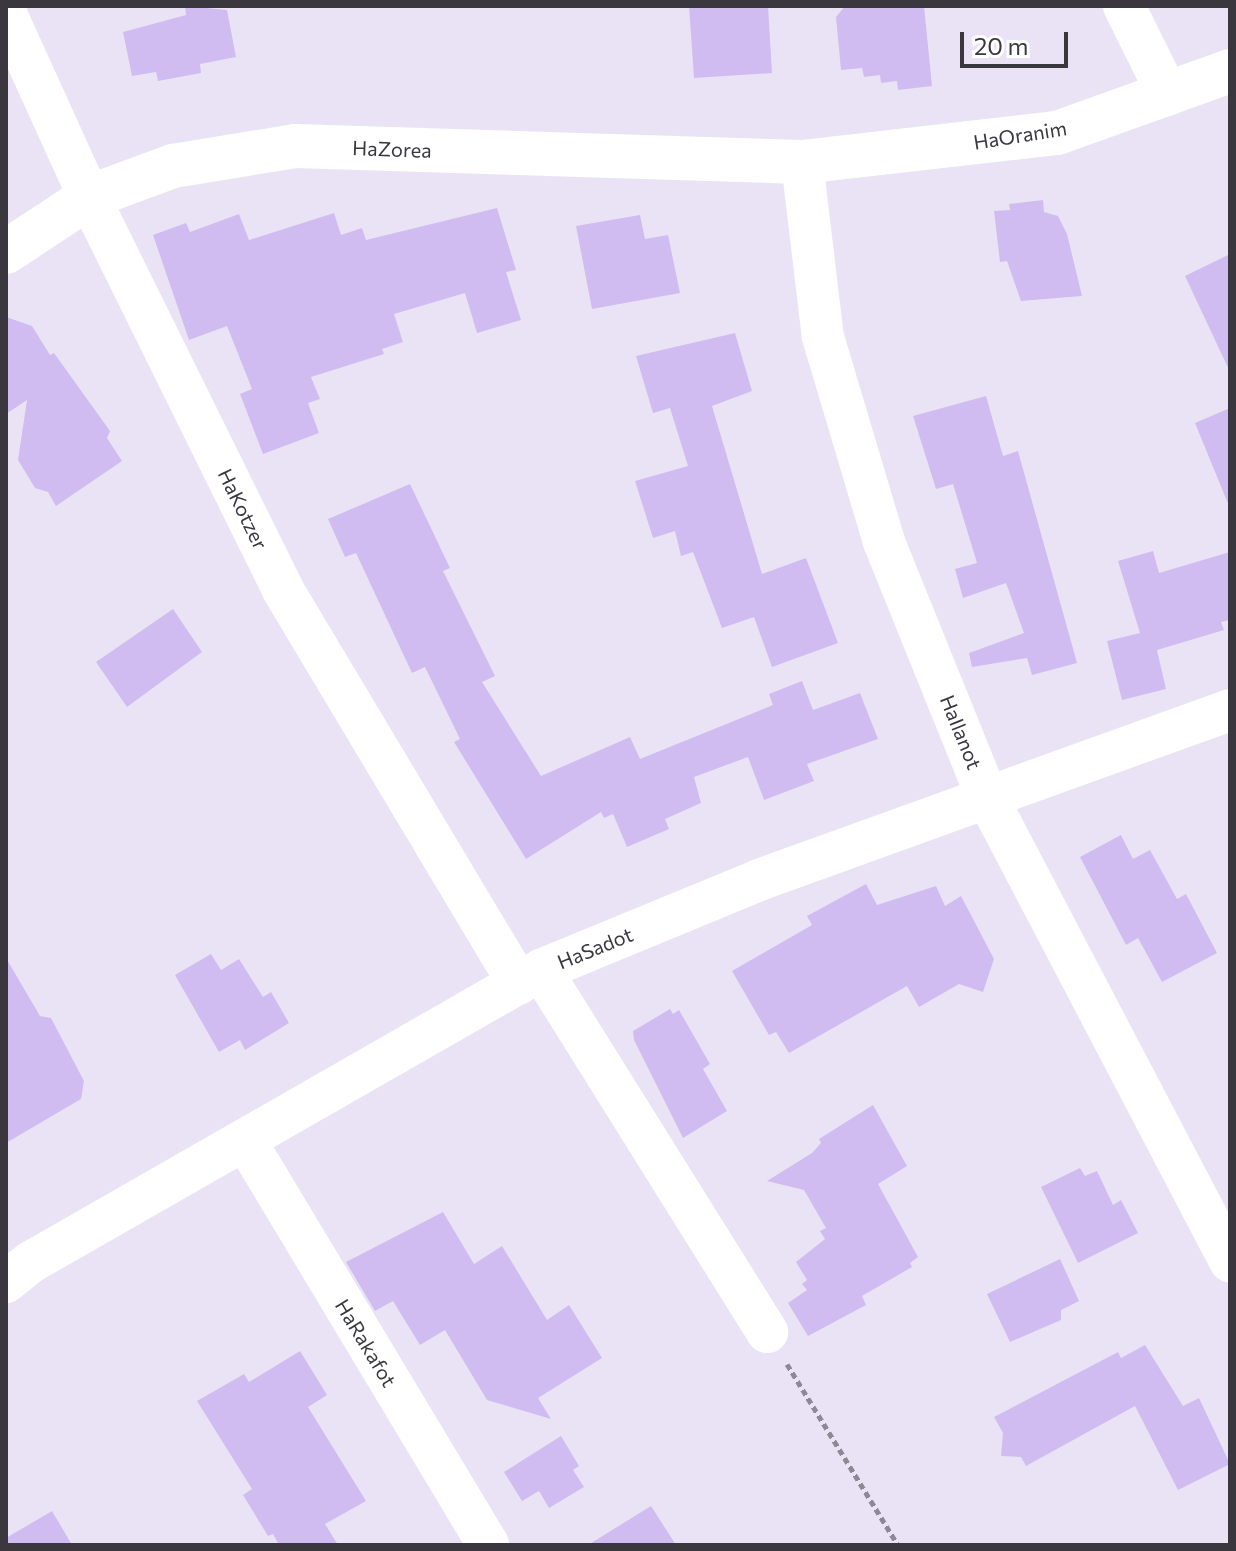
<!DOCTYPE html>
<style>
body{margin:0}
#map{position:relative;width:1236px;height:1551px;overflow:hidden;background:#eae3f5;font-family:Commissioner,sans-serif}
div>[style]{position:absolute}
.building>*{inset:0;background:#d1bcf1}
.path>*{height:5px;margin-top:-2.5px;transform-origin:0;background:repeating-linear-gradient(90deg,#8d8895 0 6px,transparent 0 10px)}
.street>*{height:42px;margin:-21px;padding:0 21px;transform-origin:21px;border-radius:21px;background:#fff}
.secondary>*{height:44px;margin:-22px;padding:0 22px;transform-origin:22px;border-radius:22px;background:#fff}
span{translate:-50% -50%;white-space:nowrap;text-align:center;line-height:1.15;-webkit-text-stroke:7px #fff;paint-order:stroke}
.street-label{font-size:20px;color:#3a373f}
.frame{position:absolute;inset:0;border:8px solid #3a373f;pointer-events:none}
.scale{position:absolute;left:960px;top:32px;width:108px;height:36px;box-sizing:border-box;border:4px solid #3a373f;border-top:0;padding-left:10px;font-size:24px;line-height:28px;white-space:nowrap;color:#3a373f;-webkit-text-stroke:6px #fff;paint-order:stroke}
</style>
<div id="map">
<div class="building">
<div style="clip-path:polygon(185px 6px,227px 10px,236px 57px,200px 64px,201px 73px,158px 81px,156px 72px,132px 76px,123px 32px,186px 15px)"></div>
<div style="clip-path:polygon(689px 6px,768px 6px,772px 73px,694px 78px)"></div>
<div style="clip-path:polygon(845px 6px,924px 6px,932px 86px,898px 90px,897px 81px,881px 83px,880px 75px,864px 77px,862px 68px,841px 70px,836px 17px)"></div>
<div style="clip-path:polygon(1043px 200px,1044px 212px,1058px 216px,1067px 234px,1082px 296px,1021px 301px,1007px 261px,1000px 262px,994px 211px,1010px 210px,1009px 204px)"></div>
<div style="clip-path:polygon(497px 208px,516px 270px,506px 272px,521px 320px,477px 333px,465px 293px,394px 314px,403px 342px,382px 349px,384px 354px,311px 377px,320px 399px,308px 403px,319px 433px,263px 454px,240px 394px,252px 389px,227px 326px,189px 340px,153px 235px,186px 223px,190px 232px,239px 214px,249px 240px,334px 213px,341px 235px,362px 228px,366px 240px)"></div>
<div style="clip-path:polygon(640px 215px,645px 239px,668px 235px,680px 293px,592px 309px,576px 226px)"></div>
<div style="clip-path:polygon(1230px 254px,1230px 372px,1185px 276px)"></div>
<div style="clip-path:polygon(6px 317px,32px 326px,50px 355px,54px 353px,110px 431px,107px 438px,122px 461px,56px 506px,48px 492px,35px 488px,18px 460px,27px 400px,6px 414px)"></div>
<div style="clip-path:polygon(735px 333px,752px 391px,712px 406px,762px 574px,806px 558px,838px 643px,772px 667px,754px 617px,722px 628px,693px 552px,681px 556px,675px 531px,653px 538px,635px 481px,688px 466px,670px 408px,653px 413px,636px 356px)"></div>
<div style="clip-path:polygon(986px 396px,1003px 456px,1018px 451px,1077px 663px,1032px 675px,1027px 658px,972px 667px,969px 653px,1024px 633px,1006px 583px,963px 598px,955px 569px,977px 563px,953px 484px,936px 489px,913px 416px)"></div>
<div style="clip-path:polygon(1230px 408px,1230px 506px,1229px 506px,1195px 423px)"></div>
<div style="clip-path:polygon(410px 484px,450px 568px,443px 571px,495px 676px,482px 682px,541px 776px,630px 737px,640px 759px,773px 705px,769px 694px,802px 681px,813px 710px,860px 693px,878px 739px,807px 764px,814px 781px,764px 800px,748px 757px,694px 777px,701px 803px,665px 819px,669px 829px,627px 847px,613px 814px,604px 818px,601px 812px,526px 859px,454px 742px,460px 739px,425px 667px,412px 673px,356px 553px,345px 557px,328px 519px)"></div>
<div style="clip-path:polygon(1153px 551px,1159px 573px,1230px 552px,1230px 620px,1221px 622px,1224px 630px,1157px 650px,1166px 689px,1122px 700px,1107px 641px,1140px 633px,1118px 561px)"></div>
<div style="clip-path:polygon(173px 609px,202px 652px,127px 707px,96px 662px)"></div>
<div style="clip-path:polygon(1121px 835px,1133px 859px,1150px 850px,1177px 899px,1186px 894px,1217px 953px,1162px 982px,1138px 938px,1126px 945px,1080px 857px)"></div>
<div style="clip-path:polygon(866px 884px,877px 905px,936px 886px,945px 906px,961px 896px,994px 959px,983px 992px,959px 984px,919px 1007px,907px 986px,789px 1053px,776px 1032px,769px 1035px,732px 971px,812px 925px,807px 916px)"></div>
<div style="clip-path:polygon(211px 954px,221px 970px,239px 959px,263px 997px,271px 992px,289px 1023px,245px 1050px,240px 1040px,219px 1052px,175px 975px)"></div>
<div style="clip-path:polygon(6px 958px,40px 1016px,51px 1018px,84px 1081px,81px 1099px,6px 1143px)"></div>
<div style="clip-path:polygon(670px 1009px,673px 1014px,679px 1010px,710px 1064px,703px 1069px,727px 1111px,683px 1138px,634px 1040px,633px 1031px)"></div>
<div style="clip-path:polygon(873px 1105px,907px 1166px,878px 1184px,918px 1257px,910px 1263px,912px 1267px,862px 1296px,866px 1305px,808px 1336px,788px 1303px,807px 1290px,802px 1284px,807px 1280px,796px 1262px,825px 1239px,820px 1231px,826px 1228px,804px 1190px,767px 1181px,812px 1153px,821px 1143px,819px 1139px)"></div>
<div style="clip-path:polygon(1080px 1168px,1085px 1176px,1097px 1171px,1113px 1205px,1121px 1200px,1138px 1233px,1078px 1263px,1041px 1187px)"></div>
<div style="clip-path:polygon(443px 1212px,474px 1264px,502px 1246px,547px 1320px,569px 1305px,602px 1358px,538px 1398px,551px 1419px,487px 1400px,445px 1330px,420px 1345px,393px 1301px,375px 1311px,346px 1262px)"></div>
<div style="clip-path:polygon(1060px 1259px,1079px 1301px,1061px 1310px,1061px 1320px,1010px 1342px,987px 1294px)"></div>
<div style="clip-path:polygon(1145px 1345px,1183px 1406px,1199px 1398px,1230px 1464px,1178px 1490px,1135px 1406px,1026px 1466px,1021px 1457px,1001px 1456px,1003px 1433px,994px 1417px,1118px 1352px,1121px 1358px)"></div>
<div style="clip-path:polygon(300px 1351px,327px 1395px,308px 1407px,366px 1501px,325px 1524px,338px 1545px,279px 1545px,273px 1534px,268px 1536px,243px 1495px,252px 1489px,197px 1401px,244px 1374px,249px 1382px)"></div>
<div style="clip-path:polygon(561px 1436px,579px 1466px,573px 1470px,584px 1487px,549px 1508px,539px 1491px,522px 1501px,504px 1472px)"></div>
<div style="clip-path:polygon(651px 1506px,676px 1545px,588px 1545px)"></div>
<div style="clip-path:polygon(52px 1511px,72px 1545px,6px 1545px,6px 1538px)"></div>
</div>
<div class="path">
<div style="left:787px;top:1364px;width:212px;rotate:58.5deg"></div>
</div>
<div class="street">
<div style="left:1124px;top:6px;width:99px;rotate:63.7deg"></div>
<div style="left:6px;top:14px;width:201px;rotate:65.6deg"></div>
<div style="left:89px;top:197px;width:438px;rotate:63.7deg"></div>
<div style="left:283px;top:590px;width:459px;rotate:59.1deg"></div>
<div style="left:802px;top:162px;width:176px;rotate:83.2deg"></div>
<div style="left:823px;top:337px;width:214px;rotate:73.4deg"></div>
<div style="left:884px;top:542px;width:277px;rotate:68deg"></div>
<div style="left:988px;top:799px;width:522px;rotate:62.35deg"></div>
<div style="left:541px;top:970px;width:427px;rotate:58deg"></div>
<div style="left:245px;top:1140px;width:472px;rotate:59deg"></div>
<div style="left:6px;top:1282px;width:32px;rotate:-39deg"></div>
<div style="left:31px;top:1262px;width:588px;rotate:-29.79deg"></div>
<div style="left:541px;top:970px;width:236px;rotate:-22.4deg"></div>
<div style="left:759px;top:880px;width:501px;rotate:-19.85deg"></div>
</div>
<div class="secondary">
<div style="left:6px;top:252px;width:100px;rotate:-33.5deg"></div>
<div style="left:89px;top:197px;width:90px;rotate:-20.3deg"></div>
<div style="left:173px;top:166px;width:124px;rotate:-9.3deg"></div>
<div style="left:295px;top:146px;width:507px;rotate:1.81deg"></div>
<div style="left:802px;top:162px;width:257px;rotate:-6.5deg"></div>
<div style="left:1057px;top:133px;width:184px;rotate:-19.7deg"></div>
</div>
<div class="street-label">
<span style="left:1020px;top:135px;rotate:-9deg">HaOranim</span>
<span style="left:392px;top:149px;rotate:2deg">HaZorea</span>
<span style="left:243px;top:509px;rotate:64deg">HaKotzer</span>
<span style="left:961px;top:732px;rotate:68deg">HaIlanot</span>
<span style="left:595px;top:948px;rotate:-22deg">HaSadot</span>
<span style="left:366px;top:1343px;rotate:59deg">HaRakafot</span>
</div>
<div class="frame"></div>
<div class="scale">20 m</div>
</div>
